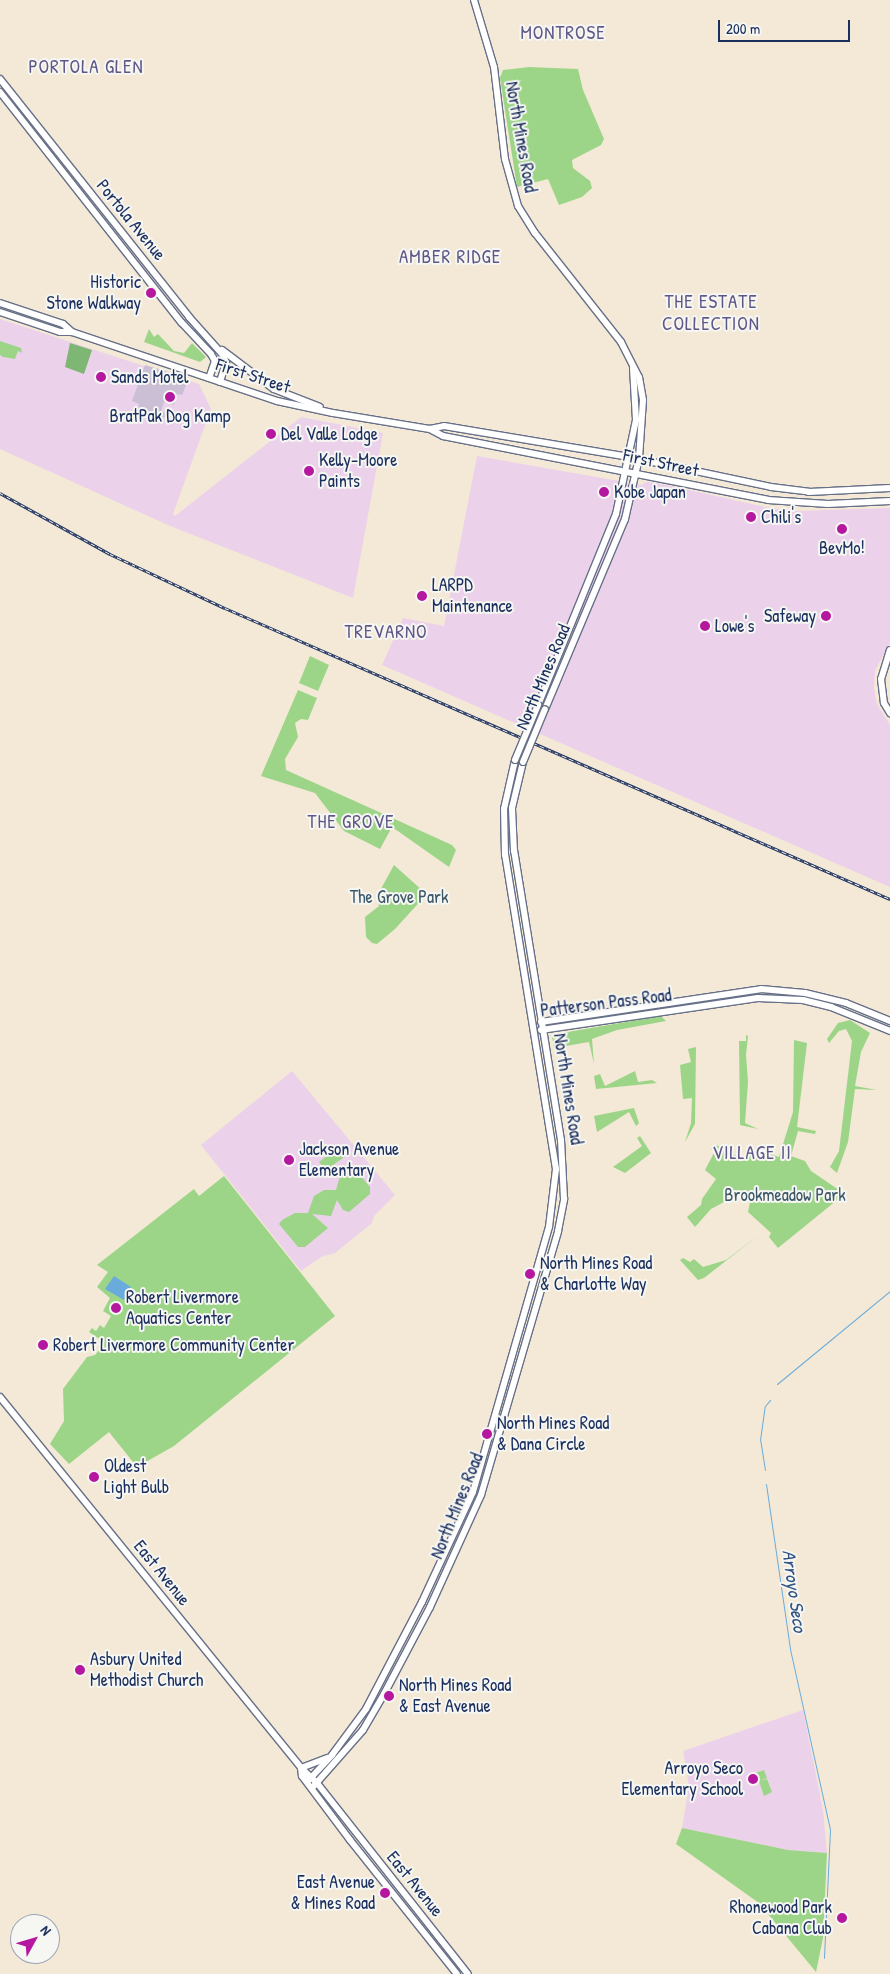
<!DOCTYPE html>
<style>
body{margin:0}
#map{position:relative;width:890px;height:1974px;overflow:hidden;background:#f3e9d6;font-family:"Patrick Hand",sans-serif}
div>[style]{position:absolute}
.built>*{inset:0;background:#ecd1eb}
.industrial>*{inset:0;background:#cbbfd5}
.green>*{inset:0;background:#9dd588}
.forest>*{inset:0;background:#7eb674}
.water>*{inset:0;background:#69abdd}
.stream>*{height:1px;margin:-0.5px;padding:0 0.5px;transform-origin:0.5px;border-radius:0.5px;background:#69abdd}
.roads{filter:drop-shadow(1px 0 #677088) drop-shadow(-1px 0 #677088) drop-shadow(0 1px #677088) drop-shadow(0 -1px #677088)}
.major>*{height:6px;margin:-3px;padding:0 3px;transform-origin:3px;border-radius:3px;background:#fff}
.rail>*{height:3px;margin-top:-1.5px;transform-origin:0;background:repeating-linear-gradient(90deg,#f6f6f2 0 4px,#1b2f5e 0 8px);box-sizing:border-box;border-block:1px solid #1b2f5e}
.bridges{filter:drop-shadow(1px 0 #677088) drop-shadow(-1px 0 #677088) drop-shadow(0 1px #677088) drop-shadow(0 -1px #677088)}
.major-bridge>*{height:6px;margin:-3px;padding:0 3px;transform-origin:3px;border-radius:3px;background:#fff}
.dots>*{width:14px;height:14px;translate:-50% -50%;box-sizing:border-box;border:2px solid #f6f6f2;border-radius:50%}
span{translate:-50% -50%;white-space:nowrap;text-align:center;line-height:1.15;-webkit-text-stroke:4px #f6f6f2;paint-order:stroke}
.street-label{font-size:18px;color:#1b2f5e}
.poi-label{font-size:18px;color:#1b2f5e}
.right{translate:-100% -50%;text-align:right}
.left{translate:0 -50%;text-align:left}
.park-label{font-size:18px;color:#3c5868}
.neighbourhood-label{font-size:19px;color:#605789;letter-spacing:1px}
.water-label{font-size:19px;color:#325484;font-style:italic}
.north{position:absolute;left:10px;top:1914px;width:50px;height:50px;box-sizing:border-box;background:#f6f6f2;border:1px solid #9ea6b7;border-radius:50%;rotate:51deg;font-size:14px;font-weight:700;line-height:20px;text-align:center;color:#1b2f5e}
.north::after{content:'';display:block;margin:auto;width:18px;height:22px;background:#b5179e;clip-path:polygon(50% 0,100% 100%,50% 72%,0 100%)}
.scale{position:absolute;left:718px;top:20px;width:132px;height:22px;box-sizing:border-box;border:2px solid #1b2f5e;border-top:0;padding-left:6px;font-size:15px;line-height:18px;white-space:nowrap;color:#1b2f5e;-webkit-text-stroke:4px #f6f6f2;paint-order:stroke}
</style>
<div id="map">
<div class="built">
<div style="clip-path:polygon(0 319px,199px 384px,211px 409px,173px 514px,175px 516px,301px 417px,383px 433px,353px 598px,170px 526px,0 449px)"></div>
<div style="clip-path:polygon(477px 456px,642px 485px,646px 482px,658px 483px,765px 507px,796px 511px,890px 508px,890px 642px,875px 671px,874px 688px,877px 704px,890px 725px,890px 887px,382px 665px,403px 618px,444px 626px)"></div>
<div style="clip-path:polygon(292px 1071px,395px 1195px,374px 1216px,372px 1223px,335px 1253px,321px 1257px,301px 1271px,201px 1145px)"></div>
<div style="clip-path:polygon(803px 1710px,823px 1810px,827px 1853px,788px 1850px,682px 1828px,689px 1786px,683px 1751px)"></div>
</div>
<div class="industrial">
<div style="clip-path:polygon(145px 365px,189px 378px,182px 395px,177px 394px,174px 405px,164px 402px,161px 411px,175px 417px,174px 421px,138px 409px,139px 404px,132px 401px)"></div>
</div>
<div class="green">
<div style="clip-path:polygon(529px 67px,578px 69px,583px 90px,604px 139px,601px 145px,572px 160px,573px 168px,590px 181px,592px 188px,582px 197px,559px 205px,548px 179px,517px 187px,500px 78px,503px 70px)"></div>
<div style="clip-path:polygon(149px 329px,154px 337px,158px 334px,174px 351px,184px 353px,192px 343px,206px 357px,200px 362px,144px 342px)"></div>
<div style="clip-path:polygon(0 341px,21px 348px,22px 353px,18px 351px,15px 359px,3px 357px,0 355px)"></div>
<div style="clip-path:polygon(310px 656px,329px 665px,318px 691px,299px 683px)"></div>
<div style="clip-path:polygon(298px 690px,317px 698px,308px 720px,301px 719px,295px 723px,298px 737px,285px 759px,286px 770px,452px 845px,456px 850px,449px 867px,392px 827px,380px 849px,344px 831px,315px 793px,261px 776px)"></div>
<div style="clip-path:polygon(394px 865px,423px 891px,425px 896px,395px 929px,377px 944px,372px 943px,366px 937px,365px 917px,379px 906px,377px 896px)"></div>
<div style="clip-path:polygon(661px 1016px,666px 1021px,617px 1030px,592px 1039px,594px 1064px,589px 1042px,554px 1048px,552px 1037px,556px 1034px)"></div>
<div style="clip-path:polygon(850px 1020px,870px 1033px,861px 1052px,855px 1086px,877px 1090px,855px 1089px,848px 1142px,837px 1173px,830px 1167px,839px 1151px,852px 1041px,846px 1029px,839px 1031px,829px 1043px,827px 1039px,838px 1023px)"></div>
<div style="clip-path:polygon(746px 1035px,748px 1036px,746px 1055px,748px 1082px,745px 1123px,758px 1129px,740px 1125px,739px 1041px,746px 1041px)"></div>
<div style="clip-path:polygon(794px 1040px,807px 1043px,797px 1127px,816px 1131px,815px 1134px,798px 1131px,791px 1156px,805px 1161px,811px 1171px,842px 1192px,842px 1196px,778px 1248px,769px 1237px,771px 1233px,748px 1212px,750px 1202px,747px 1190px,711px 1209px,695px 1227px,687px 1217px,701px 1205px,702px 1199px,716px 1179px,705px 1170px,715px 1151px,711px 1149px,714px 1145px,719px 1146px,719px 1150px,741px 1157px,762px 1151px,779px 1157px,793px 1112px)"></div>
<div style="clip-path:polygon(696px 1047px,695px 1124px,685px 1142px,691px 1123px,692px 1098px,683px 1099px,680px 1065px,691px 1062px,688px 1049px)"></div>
<div style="clip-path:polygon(635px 1071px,638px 1082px,652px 1080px,657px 1083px,596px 1089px,594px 1076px,600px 1074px,605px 1086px)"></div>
<div style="clip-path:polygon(634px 1108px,639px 1123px,636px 1126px,629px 1112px,597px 1132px,594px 1116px)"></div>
<div style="clip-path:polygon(640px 1136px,651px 1153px,625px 1173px,613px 1167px,642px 1146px,637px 1138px)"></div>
<div style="clip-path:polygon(341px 1145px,346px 1152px,342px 1155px,343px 1158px,326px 1170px,319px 1162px)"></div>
<div style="clip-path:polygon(352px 1165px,370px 1187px,370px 1194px,349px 1212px,343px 1210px,337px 1200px,331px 1216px,312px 1214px,328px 1228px,305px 1247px,298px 1247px,279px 1224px,282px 1220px,295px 1213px,308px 1213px,314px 1196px,324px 1190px,336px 1190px,340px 1176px)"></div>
<div style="clip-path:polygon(224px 1176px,335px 1316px,174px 1446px,137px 1467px,109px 1432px,69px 1464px,50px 1444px,64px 1421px,63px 1389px,87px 1357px,95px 1355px,103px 1345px,104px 1342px,89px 1332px,92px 1328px,96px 1331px,100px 1325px,104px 1328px,111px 1316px,103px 1311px,110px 1298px,97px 1287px,108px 1272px,97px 1265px,194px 1189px,199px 1196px)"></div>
<div style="clip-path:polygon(759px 1235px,704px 1278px,698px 1280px,680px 1260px,683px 1258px,690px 1262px,694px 1259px,703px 1267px,726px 1260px)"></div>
<div style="clip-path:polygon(764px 1770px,767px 1778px,759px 1781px,767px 1779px,772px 1792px,764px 1796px,759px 1781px,753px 1783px,750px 1775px)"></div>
<div style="clip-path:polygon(682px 1828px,788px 1850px,827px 1853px,823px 1938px,816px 1972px,759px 1903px,676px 1844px)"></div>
</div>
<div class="forest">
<div style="clip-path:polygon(70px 343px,92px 350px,84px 374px,65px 367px)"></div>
</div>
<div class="water">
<div style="clip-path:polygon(114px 1276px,131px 1287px,124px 1300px,105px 1289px)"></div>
</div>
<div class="stream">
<div style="left:777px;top:1384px;width:146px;rotate:-39.5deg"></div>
<div style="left:765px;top:1470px;width:30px;rotate:-99deg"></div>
<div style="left:760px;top:1440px;width:34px;rotate:-82deg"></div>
<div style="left:765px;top:1406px;width:8px;rotate:-50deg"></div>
<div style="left:766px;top:1484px;width:167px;rotate:81.7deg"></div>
<div style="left:790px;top:1649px;width:185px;rotate:77.5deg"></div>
<div style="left:830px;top:1830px;width:128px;rotate:92.7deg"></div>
</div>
<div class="roads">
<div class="major">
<div style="left:474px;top:0;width:70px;rotate:73.4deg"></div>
<div style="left:494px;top:67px;width:93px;rotate:83.2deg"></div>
<div style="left:505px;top:159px;width:49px;rotate:74.5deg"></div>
<div style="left:518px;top:206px;width:32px;rotate:58deg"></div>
<div style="left:535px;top:233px;width:139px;rotate:51.7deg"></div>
<div style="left:621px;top:342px;width:39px;rotate:63deg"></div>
<div style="left:639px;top:377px;width:23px;rotate:80deg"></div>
<div style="left:643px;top:400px;width:58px;rotate:93.9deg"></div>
<div style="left:639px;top:458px;width:63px;rotate:102.9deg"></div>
<div style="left:625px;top:519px;width:206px;rotate:112.8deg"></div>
<div style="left:0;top:79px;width:304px;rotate:51.5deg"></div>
<div style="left:189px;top:317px;width:51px;rotate:48.2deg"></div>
<div style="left:223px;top:355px;width:9px;rotate:69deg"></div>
<div style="left:226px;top:363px;width:20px;rotate:108deg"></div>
<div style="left:0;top:92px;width:294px;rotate:51.8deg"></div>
<div style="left:182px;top:323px;width:42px;rotate:46.9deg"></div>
<div style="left:211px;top:354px;width:8px;rotate:60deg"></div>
<div style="left:215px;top:361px;width:18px;rotate:109deg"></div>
<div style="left:0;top:303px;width:66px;rotate:18.4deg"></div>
<div style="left:63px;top:324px;width:12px;rotate:42deg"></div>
<div style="left:0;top:312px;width:63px;rotate:18.4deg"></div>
<div style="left:60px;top:332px;width:12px"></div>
<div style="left:72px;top:332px;width:216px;rotate:18.6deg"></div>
<div style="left:277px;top:401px;width:57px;rotate:12.1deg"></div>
<div style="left:333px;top:413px;width:98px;rotate:9.4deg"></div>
<div style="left:430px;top:429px;width:14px;rotate:-12deg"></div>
<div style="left:444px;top:426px;width:188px;rotate:9.5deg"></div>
<div style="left:629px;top:457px;width:145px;rotate:11.9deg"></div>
<div style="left:771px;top:487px;width:38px;rotate:7deg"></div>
<div style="left:809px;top:492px;width:81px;rotate:-2.8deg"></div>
<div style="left:222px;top:350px;width:65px;rotate:36.9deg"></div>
<div style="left:274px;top:389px;width:49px;rotate:21.4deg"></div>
<div style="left:430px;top:429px;width:15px;rotate:28deg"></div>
<div style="left:443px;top:436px;width:331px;rotate:11.1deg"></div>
<div style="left:768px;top:500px;width:60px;rotate:3.8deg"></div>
<div style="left:828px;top:504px;width:62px;rotate:-2.8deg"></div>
<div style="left:890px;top:650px;width:30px;rotate:107deg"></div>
<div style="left:881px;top:679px;width:24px;rotate:83deg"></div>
<div style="left:884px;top:703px;width:12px;rotate:59deg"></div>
<div style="left:538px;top:705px;width:206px;rotate:-67.8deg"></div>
<div style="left:616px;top:514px;width:96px;rotate:-78deg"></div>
<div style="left:636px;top:420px;width:52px;rotate:-93.3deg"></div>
<div style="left:541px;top:1022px;width:222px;rotate:-8.5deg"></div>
<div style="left:761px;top:989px;width:44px;rotate:5.2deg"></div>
<div style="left:805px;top:993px;width:42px;rotate:13.7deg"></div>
<div style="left:846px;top:1003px;width:48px;rotate:22.2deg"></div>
<div style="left:541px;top:1030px;width:219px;rotate:-8.4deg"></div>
<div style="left:758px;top:998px;width:45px;rotate:2.5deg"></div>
<div style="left:803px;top:1000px;width:29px;rotate:14deg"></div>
<div style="left:831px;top:1007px;width:64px;rotate:22.1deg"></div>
<div style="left:0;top:1397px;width:478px;rotate:50.9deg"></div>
<div style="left:301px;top:1768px;width:22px;rotate:43deg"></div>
<div style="left:317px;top:1783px;width:243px;rotate:51.7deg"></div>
<div style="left:301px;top:1768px;width:8px;rotate:83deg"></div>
<div style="left:302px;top:1776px;width:80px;rotate:53.1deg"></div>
<div style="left:350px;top:1840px;width:171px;rotate:51.4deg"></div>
<div style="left:301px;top:1768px;width:28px;rotate:-21deg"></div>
<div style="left:307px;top:1782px;width:37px;rotate:-47deg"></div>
<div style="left:332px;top:1755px;width:57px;rotate:-53.5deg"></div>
<div style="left:366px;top:1709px;width:121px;rotate:-62.4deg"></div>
<div style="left:422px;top:1602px;width:121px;rotate:-65.1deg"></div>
<div style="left:473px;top:1492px;width:276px;rotate:-74deg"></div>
<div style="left:549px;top:1227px;width:58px;rotate:-83.1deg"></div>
<div style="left:556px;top:1169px;width:318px;rotate:-99.2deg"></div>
<div style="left:505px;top:855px;width:46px;rotate:-91.2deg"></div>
<div style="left:504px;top:809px;width:50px;rotate:-77.3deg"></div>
<div style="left:312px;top:1788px;width:77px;rotate:-48.7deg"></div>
<div style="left:363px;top:1730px;width:42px;rotate:-59.7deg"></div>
<div style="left:384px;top:1694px;width:98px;rotate:-62.1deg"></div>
<div style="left:430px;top:1607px;width:123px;rotate:-65.5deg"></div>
<div style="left:481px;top:1495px;width:275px;rotate:-73.7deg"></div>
<div style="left:558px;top:1231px;width:33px;rotate:-79deg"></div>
<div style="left:564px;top:1199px;width:59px;rotate:-92.9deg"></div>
<div style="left:561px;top:1140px;width:293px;rotate:-99.2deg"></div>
<div style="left:514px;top:851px;width:43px;rotate:-92.7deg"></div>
<div style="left:512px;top:808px;width:47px;rotate:-76.6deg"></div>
</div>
</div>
<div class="rail">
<div style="left:0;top:493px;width:126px;rotate:29deg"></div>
<div style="left:110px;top:554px;width:127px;rotate:25.2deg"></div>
<div style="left:225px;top:608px;width:726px;rotate:23.63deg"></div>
</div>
<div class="bridges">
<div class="major-bridge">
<div style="left:515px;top:760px;width:60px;rotate:-67.3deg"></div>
<div style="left:523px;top:762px;width:57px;rotate:-67.5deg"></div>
</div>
</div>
<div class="dots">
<div style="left:151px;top:293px;background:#b5179e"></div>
<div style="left:101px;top:377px;background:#b5179e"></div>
<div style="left:170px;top:397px;background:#b5179e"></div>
<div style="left:271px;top:434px;background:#b5179e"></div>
<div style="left:309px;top:471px;background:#b5179e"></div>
<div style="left:604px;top:492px;background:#b5179e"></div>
<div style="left:751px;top:517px;background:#b5179e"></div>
<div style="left:842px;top:529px;background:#b5179e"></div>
<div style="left:422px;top:596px;background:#b5179e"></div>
<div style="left:826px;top:616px;background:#b5179e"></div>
<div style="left:705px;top:626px;background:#b5179e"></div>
<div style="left:289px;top:1160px;background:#b5179e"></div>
<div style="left:530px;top:1274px;background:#b5179e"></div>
<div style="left:116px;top:1308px;background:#b5179e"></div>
<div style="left:43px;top:1345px;background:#b5179e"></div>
<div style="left:487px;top:1434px;background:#b5179e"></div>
<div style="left:94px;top:1477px;background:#b5179e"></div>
<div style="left:80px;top:1670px;background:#b5179e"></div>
<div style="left:389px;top:1696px;background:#b5179e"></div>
<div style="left:753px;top:1779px;background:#b5179e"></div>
<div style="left:385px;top:1893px;background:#b5179e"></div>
<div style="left:842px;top:1918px;background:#b5179e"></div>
</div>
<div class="street-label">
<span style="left:521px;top:137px;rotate:80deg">North Mines Road</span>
<span style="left:131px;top:220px;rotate:51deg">Portola Avenue</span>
<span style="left:253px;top:376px;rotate:18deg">First Street</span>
<span style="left:661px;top:463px;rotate:12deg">First Street</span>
<span style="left:543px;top:677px;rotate:-67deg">North Mines Road</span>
<span style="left:606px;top:1003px;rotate:-7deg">Patterson Pass Road</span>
<span style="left:568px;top:1089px;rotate:81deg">North Mines Road</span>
<span style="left:457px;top:1506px;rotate:-68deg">North Mines Road</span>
<span style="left:162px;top:1573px;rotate:51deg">East Avenue</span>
<span style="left:415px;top:1884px;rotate:51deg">East Avenue</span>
</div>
<div class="poi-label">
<span class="right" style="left:141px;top:293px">Historic<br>Stone Walkway</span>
<span class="left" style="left:111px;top:377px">Sands Motel</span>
<span style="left:170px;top:416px">BratPak Dog Kamp</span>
<span class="left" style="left:281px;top:434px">Del Valle Lodge</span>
<span class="left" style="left:319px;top:471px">Kelly-Moore<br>Paints</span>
<span class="left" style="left:614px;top:492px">Kobe Japan</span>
<span class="left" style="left:761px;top:517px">Chili's</span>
<span style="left:842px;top:548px">BevMo!</span>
<span class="left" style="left:432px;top:596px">LARPD<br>Maintenance</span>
<span class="right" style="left:816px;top:616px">Safeway</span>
<span class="left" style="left:715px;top:626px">Lowe's</span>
<span class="left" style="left:299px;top:1160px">Jackson Avenue<br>Elementary</span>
<span class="left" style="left:540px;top:1274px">North Mines Road<br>&amp; Charlotte Way</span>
<span class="left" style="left:126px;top:1308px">Robert Livermore<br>Aquatics Center</span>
<span class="left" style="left:53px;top:1345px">Robert Livermore Community Center</span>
<span class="left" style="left:497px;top:1434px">North Mines Road<br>&amp; Dana Circle</span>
<span class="left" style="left:104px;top:1477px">Oldest<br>Light Bulb</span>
<span class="left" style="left:90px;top:1670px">Asbury United<br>Methodist Church</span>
<span class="left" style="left:399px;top:1696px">North Mines Road<br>&amp; East Avenue</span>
<span class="right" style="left:743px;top:1779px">Arroyo Seco<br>Elementary School</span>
<span class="right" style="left:375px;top:1893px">East Avenue<br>&amp; Mines Road</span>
<span class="right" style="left:832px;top:1918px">Rhonewood Park<br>Cabana Club</span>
</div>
<div class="park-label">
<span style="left:399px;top:897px">The Grove Park</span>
<span style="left:785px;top:1195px">Brookmeadow Park</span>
</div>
<div class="neighbourhood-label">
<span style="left:563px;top:33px">MONTROSE</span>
<span style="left:86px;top:67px">PORTOLA GLEN</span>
<span style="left:450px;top:257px">AMBER RIDGE</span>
<span style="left:711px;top:313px">THE ESTATE<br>COLLECTION</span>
<span style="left:386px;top:632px">TREVARNO</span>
<span style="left:351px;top:822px">THE GROVE</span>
<span style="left:752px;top:1153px">VILLAGE II</span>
</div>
<div class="water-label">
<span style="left:794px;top:1591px;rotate:82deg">Arroyo Seco</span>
</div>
<div class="north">N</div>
<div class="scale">200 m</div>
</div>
